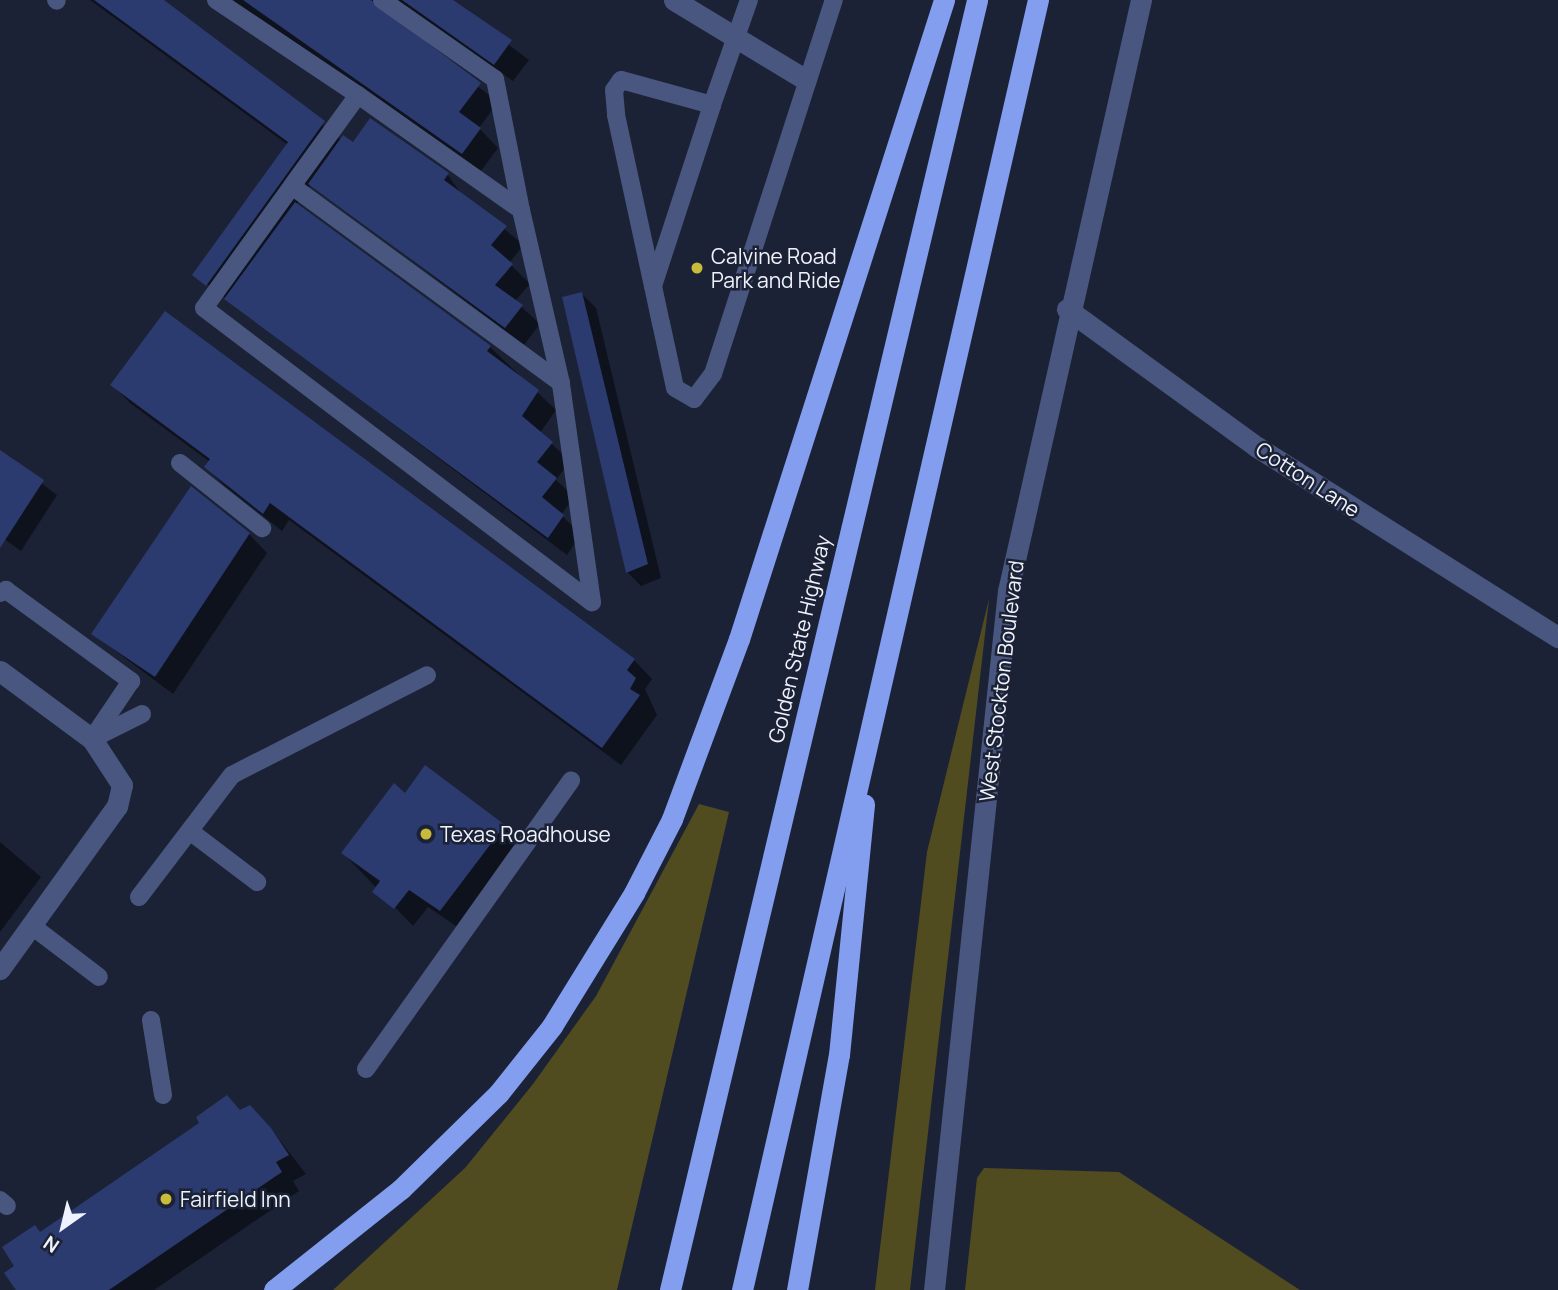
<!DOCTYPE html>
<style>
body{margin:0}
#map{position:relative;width:1558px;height:1290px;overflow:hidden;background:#1c2235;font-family:Manrope,sans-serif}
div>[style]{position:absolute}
.green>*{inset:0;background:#504c1f}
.shadow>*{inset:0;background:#0007}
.building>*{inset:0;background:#2b3a6f}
.service>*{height:18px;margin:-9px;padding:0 9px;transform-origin:9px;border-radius:9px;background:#49567f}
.minor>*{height:21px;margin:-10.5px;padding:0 10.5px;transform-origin:10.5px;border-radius:10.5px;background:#49567f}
.tertiary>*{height:21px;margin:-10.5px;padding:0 10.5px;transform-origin:10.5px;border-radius:10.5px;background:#49567f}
.motorway>*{height:21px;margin:-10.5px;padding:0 10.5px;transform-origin:10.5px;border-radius:10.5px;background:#839eef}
.dots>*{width:19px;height:19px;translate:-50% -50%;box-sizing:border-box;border:4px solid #1c2235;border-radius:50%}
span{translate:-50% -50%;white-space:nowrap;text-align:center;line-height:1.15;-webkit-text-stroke:5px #1c2235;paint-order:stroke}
.poi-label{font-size:21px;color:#eef2fd}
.left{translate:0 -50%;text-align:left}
.street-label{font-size:21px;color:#eef2fd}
.north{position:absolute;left:28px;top:1192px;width:70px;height:70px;-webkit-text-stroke:5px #1c2235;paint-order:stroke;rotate:214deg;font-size:19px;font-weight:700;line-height:28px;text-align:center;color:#eef2fd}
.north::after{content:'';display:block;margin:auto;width:24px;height:32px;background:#eef2fd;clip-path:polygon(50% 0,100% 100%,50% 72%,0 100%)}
</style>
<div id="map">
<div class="green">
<div style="clip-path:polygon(989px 599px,910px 1290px,875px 1290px,927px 852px)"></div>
<div style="clip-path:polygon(699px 804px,729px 812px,617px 1290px,333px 1290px,465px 1168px,533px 1084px,596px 996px)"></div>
<div style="clip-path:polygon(984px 1168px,1119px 1172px,1300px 1290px,965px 1290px,977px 1178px)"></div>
</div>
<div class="shadow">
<div style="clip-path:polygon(90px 0,161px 0,341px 140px,447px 174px,463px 196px,524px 245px,509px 263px,530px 284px,515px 301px,540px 324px,524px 345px,311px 184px,296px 205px,490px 347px,556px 410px,540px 433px,570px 461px,556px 480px,574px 497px,561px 515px,581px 534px,567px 555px,195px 275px,288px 145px)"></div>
<div style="clip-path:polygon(233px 0,450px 0,529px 60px,513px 81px,409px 8px,388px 17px,498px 102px,479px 128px,498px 148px,481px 171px)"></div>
<div style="clip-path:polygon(582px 294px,596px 308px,661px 578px,641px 586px,627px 572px)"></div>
<div style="clip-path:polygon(165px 313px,634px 660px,652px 679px,645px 689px,657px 715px,621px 765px,289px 520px,282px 531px,224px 485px,206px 467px,210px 462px,130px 403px,112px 385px)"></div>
<div style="clip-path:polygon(0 452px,57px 495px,21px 551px,0 536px)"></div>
<div style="clip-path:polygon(249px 534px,267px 553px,173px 694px,93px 634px)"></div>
<div style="clip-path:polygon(406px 796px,503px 826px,522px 844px,459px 928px,428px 907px,413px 926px,343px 853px)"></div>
<div style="clip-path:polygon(0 842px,41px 877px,0 932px)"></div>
<div style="clip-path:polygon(241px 1111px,268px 1125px,306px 1174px,293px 1181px,299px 1191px,154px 1290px,17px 1290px,16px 1266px,41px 1233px)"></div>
</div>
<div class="building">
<div style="clip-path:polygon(94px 0,164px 0,325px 121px,206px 286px,192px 275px,288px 142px)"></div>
<div style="clip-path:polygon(243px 0,371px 0,481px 83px,459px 112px,481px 128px,462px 154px)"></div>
<div style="clip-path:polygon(402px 0,453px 0,512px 40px,494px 65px)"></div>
<div style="clip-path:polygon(370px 118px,449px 173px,444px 180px,507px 226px,491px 245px,513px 264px,495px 285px,523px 305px,505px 328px,308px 184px,343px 135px,353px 142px)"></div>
<div style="clip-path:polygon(295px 202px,491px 346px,487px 351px,539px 390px,522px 416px,553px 442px,537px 462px,557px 478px,542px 497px,564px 515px,548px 538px,224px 299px)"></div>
<div style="clip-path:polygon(582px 292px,648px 564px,626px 573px,562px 297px)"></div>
<div style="clip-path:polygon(165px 311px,635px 659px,627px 670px,636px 678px,630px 689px,640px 695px,602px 748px,270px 503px,263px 514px,204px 467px,210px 459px,110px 385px)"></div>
<div style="clip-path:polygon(0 450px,44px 480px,0 548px)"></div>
<div style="clip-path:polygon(191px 486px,250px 533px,155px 677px,91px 634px)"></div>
<div style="clip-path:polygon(425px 765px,505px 825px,440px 911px,409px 890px,394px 909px,372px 892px,380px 881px,341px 853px,394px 783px,405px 793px)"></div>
<div style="clip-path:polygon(227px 1095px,240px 1110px,250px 1105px,271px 1128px,289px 1155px,276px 1162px,282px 1172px,109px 1290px,16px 1290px,4px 1273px,14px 1266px,2px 1247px,35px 1225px,40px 1232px,199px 1123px,196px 1117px)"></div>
</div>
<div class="service">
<div style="left:56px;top:0;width:1px;rotate:45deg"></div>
<div style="left:216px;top:0;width:171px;rotate:33.8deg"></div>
<div style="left:358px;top:95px;width:112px;rotate:126deg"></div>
<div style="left:292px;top:186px;width:150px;rotate:125.8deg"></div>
<div style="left:204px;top:308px;width:487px;rotate:37.2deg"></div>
<div style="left:592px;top:602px;width:221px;rotate:-98.1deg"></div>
<div style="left:561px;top:383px;width:333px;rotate:-143.8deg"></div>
<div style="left:382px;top:0;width:138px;rotate:35deg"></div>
<div style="left:495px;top:79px;width:134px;rotate:78.8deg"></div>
<div style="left:358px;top:95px;width:199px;rotate:35.2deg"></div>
<div style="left:521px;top:210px;width:178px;rotate:77deg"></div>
<div style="left:712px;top:105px;width:111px;rotate:-70.6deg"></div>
<div style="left:653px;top:286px;width:190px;rotate:-71.9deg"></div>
<div style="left:712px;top:105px;width:94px;rotate:-164.6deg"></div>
<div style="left:621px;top:80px;width:12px;rotate:125deg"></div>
<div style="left:614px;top:90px;width:25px;rotate:85deg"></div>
<div style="left:616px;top:115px;width:175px;rotate:77.8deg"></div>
<div style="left:653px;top:286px;width:38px;rotate:78deg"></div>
<div style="left:661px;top:323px;width:66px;rotate:77.8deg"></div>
<div style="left:675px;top:388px;width:22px;rotate:30deg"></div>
<div style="left:694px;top:399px;width:31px;rotate:-53deg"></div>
<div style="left:713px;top:374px;width:393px;rotate:-72.1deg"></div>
<div style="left:180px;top:463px;width:105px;rotate:38.4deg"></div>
<div style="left:0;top:593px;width:7px;rotate:-27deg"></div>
<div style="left:6px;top:590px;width:155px;rotate:36.1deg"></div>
<div style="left:131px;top:681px;width:70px;rotate:123.9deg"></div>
<div style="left:92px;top:739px;width:56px;rotate:-26.6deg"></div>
<div style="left:191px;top:832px;width:83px;rotate:37.1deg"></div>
<div style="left:139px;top:897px;width:153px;rotate:-52.7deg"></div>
<div style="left:232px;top:775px;width:219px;rotate:-27.1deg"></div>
<div style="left:32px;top:926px;width:84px;rotate:37.3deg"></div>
<div style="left:151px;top:1020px;width:76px;rotate:80.9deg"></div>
<div style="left:366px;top:1069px;width:354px;rotate:-54.6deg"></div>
<div style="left:0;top:1200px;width:9px;rotate:41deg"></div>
</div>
<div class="minor">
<div style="left:674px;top:0;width:154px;rotate:31.2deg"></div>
<div style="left:1067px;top:309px;width:235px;rotate:36deg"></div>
<div style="left:1257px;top:447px;width:356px;rotate:32.3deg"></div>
<div style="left:0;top:671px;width:114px;rotate:36.5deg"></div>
<div style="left:92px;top:739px;width:55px;rotate:56.9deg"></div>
<div style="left:122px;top:785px;width:22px;rotate:103deg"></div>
<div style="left:117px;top:806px;width:201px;rotate:125.7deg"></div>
</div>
<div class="tertiary">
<div style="left:934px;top:1290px;width:703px;rotate:-83.96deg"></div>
<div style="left:1008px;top:591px;width:606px;rotate:-77.32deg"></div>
</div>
<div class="motorway">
<div style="left:274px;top:1290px;width:162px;rotate:-38.5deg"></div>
<div style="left:401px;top:1189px;width:136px;rotate:-44.4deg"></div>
<div style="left:498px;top:1094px;width:87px;rotate:-51.5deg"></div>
<div style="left:552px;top:1026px;width:156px;rotate:-58.3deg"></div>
<div style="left:634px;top:893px;width:83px;rotate:-62.8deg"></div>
<div style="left:672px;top:819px;width:192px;rotate:-69.6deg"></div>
<div style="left:739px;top:639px;width:671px;rotate:-72.21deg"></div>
<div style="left:670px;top:1290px;width:1326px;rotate:-76.61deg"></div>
<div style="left:742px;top:1290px;width:1324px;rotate:-77.08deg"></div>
<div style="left:797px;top:1290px;width:239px;rotate:-79.9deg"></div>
<div style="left:839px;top:1055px;width:252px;rotate:-84.3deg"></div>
</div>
<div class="dots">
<div style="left:697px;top:268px;background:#c8bb3b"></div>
<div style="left:426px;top:834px;background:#c8bb3b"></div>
<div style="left:166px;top:1199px;background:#c8bb3b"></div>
</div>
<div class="poi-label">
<span class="left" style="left:711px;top:268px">Calvine Road<br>Park and Ride</span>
<span class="left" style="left:440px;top:834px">Texas Roadhouse</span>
<span class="left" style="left:180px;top:1199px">Fairfield Inn</span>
</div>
<div class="street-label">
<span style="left:1308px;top:479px;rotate:33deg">Cotton Lane</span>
<span style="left:799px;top:639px;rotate:-77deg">Golden State Highway</span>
<span style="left:1001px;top:681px;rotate:-83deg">West Stockton Boulevard</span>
</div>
<div class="north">N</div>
</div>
